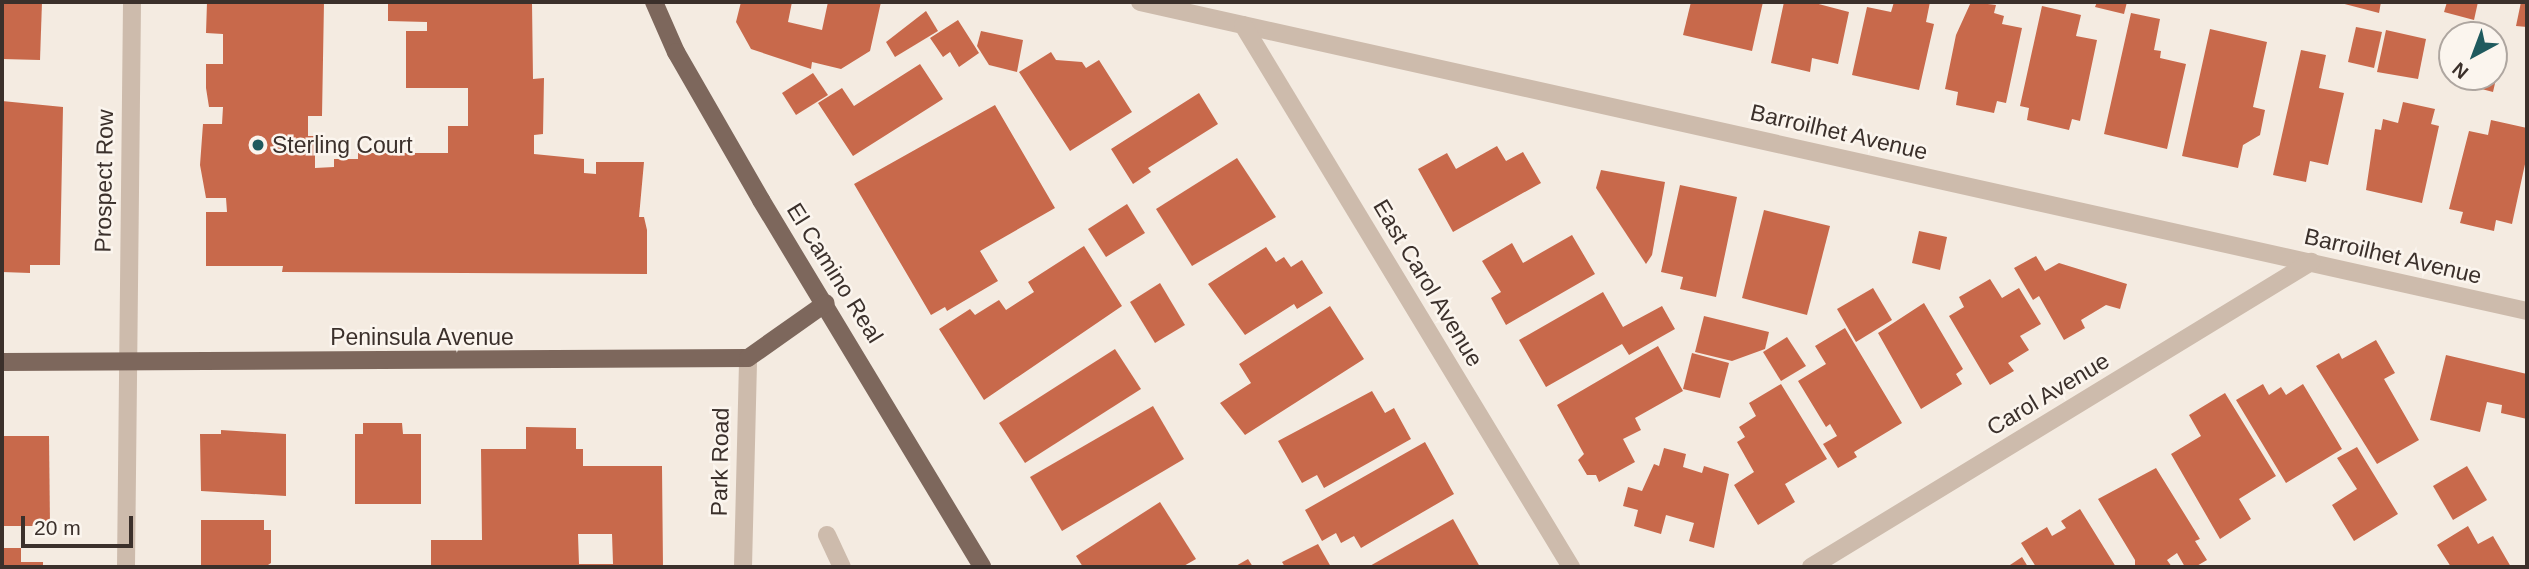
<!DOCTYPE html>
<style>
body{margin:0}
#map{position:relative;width:2529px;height:569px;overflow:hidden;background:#f4ebe1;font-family:Helvetica,sans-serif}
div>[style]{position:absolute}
.building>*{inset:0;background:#c8694b}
.minor>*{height:18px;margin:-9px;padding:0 9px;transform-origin:9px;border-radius:9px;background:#cdbbac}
.major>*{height:18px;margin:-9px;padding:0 9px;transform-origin:9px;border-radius:9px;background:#7d675c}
.dots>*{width:19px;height:19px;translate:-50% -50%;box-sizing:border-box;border:4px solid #fbf5ee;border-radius:50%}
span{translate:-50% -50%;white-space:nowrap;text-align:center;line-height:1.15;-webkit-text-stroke:5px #fbf5ee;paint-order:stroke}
.street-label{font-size:23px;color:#3b302b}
.poi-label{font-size:23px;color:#3b302b}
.left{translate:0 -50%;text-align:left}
.frame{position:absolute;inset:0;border:4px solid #3b302b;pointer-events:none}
.north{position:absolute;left:2438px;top:21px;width:70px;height:70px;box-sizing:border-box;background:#fbf5ee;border:2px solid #aea6a0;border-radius:50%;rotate:221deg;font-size:19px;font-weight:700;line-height:28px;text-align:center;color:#3b302b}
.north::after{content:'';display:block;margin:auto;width:24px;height:32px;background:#1f5a5e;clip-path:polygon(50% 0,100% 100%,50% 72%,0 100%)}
.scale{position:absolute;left:21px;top:516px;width:112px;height:32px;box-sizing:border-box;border:4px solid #3b302b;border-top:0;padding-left:9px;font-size:21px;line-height:24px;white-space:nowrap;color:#3b302b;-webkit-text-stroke:5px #fbf5ee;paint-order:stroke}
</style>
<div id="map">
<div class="building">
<div style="clip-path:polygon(2px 2px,42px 2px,40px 60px,2px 59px)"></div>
<div style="clip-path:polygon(207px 2px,324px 2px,322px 116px,308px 116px,308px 136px,315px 136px,315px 168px,334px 167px,334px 159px,358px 159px,358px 153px,448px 153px,448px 126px,468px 126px,468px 88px,406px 88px,406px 31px,427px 31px,427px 22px,388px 21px,388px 2px,532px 2px,533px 79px,544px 78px,543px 134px,534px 135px,534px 154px,584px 159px,584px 173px,596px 174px,596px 162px,644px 162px,639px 217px,644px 217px,647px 230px,647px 274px,282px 272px,283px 266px,206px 266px,206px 212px,227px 212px,226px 198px,206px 198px,200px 165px,203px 124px,222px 124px,223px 107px,209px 107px,206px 88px,206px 64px,223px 64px,223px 34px,206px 33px)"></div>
<div style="clip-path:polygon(741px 2px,792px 2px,788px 22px,822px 30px,828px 2px,881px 2px,870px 51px,841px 69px,812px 62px,811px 69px,751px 49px,736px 22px)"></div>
<div style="clip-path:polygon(1691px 2px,1763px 2px,1752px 51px,1683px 35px)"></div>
<div style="clip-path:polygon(1784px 2px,1811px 2px,1849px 12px,1838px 64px,1812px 58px,1810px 72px,1771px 63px)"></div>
<div style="clip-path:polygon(1894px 2px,1930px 2px,1926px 22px,1934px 24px,1919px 90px,1852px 75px,1867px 7px,1891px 12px)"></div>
<div style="clip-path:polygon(1971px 2px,1996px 5px,1994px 13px,2004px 16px,2002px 24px,2022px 28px,2006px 103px,1997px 101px,1994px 113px,1956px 105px,1958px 92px,1945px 89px,1956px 35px)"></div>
<div style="clip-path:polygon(2097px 2px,2127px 2px,2124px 14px,2095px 7px)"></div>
<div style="clip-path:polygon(2337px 2px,2381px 2px,2379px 13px)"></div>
<div style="clip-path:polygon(2447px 2px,2478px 2px,2474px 20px,2444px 12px)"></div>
<div style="clip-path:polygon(2521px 2px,2527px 2px,2527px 27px,2516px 26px)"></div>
<div style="clip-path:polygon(2042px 6px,2081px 15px,2076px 36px,2097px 40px,2080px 121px,2072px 119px,2069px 130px,2027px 120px,2029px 108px,2020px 106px)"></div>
<div style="clip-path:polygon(926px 11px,938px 31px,895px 57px,886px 42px)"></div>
<div style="clip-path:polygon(2131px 13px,2160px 19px,2154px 50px,2161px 51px,2160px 58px,2186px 64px,2167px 149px,2104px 134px)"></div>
<div style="clip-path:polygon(958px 20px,979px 53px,959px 67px,950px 52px,943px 57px,930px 38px)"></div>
<div style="clip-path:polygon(2356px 27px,2382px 32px,2374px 68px,2348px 62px)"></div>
<div style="clip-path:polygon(2210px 29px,2267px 42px,2253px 107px,2265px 110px,2260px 135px,2243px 145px,2238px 168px,2182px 156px)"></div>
<div style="clip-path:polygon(2386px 30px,2426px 39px,2418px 79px,2377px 72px)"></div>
<div style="clip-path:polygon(981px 31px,1023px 40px,1017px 72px,989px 65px,977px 46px)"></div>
<div style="clip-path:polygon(2301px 50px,2326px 55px,2319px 88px,2344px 93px,2328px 165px,2310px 161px,2306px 182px,2273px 175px)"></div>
<div style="clip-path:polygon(2494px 51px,2502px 53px,2493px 92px,2459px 83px,2461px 77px,2494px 77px)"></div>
<div style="clip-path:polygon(1051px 52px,1056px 60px,1082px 62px,1086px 68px,1099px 60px,1132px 112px,1070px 151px,1019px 72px)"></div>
<div style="clip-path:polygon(920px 64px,943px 99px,853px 156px,818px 103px,842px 88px,854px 106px)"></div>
<div style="clip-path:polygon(813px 73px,828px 95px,796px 115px,782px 93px)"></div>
<div style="clip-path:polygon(1199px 93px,1218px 124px,1148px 168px,1151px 172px,1133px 184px,1111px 149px)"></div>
<div style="clip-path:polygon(2px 101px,63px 107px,60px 265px,30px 265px,30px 273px,2px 272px)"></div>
<div style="clip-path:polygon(2403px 102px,2435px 109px,2431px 124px,2439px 126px,2422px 203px,2366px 190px,2375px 129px,2381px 130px,2383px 119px,2398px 123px)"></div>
<div style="clip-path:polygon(995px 105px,1055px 208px,980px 251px,998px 281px,947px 311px,945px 307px,931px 315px,854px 184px)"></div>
<div style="clip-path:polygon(2491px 120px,2527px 128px,2527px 155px,2512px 224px,2496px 220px,2494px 231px,2460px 223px,2463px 212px,2449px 209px,2469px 131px,2488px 135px)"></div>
<div style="clip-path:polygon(1497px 146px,1506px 161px,1523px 152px,1541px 183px,1453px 232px,1418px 169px,1447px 153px,1456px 169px)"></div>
<div style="clip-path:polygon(1237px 158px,1276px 217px,1192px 266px,1156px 209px)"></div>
<div style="clip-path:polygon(1601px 170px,1665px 182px,1652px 255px,1646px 264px,1596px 188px)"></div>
<div style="clip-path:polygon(1680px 185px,1737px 197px,1716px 297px,1680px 289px,1683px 277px,1661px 272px)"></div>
<div style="clip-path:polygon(1127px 204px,1145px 233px,1106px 257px,1088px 229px)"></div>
<div style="clip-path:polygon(1764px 210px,1830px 226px,1807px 315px,1742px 298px)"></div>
<div style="clip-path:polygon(1919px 231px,1947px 237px,1940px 270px,1912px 263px)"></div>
<div style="clip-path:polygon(1572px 235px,1595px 274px,1506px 325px,1491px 298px,1501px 292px,1482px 261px,1512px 243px,1523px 263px)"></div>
<div style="clip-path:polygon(1084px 246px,1122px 306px,984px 400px,939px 329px,970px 309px,975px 315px,999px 300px,1006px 310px,1034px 292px,1028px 282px)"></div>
<div style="clip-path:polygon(1266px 247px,1276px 262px,1284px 257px,1291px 267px,1302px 260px,1323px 293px,1297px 309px,1294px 304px,1245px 335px,1208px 284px)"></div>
<div style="clip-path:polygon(2036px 256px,2045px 271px,2059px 263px,2127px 284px,2120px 309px,2106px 305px,2081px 320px,2085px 328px,2064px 340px,2039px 296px,2033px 300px,2014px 268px)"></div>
<div style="clip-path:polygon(1990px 279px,2002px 298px,2019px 288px,2041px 324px,2020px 336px,2029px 350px,2008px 363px,2014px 371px,1990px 385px,1949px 316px,1964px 307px,1959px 297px)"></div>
<div style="clip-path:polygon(1160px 283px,1185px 325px,1155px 343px,1130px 302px)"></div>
<div style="clip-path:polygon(1873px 288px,1892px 320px,1856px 342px,1837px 309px)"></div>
<div style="clip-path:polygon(1603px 292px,1623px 327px,1662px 306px,1675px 329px,1629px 355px,1622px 344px,1546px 387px,1519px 340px)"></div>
<div style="clip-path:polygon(1924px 303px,1963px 369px,1956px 374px,1962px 384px,1921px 409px,1878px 333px)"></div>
<div style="clip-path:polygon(1330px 306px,1364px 359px,1245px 435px,1220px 403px,1251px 383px,1239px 364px)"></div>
<div style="clip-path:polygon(1704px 316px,1769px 332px,1765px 349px,1732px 361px,1695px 352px)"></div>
<div style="clip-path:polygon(1845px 328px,1902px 423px,1854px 452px,1857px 457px,1838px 468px,1823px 444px,1837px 436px,1830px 424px,1826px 427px,1798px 381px,1826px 364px,1815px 346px)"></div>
<div style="clip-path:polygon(1787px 337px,1806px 366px,1781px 381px,1763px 352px)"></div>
<div style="clip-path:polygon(2376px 340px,2395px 373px,2384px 379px,2419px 440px,2377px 464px,2316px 366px,2339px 353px,2342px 359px)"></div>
<div style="clip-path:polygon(1658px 346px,1683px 391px,1635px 418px,1641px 430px,1623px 439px,1635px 462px,1599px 482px,1596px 475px,1587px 475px,1578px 460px,1584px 454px,1557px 405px)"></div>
<div style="clip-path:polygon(1115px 349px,1141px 389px,1025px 463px,999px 423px)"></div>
<div style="clip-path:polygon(1692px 353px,1729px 363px,1720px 398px,1683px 389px)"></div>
<div style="clip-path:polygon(2446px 355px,2527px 374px,2527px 419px,2501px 413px,2502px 405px,2487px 402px,2480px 432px,2430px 420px)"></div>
<div style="clip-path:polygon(1781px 384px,1827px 459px,1785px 484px,1795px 502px,1758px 525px,1734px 485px,1754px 472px,1737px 442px,1745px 437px,1739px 427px,1756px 416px,1749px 403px)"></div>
<div style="clip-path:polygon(2263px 384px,2269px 395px,2281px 387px,2286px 395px,2303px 384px,2342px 449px,2286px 483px,2236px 400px)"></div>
<div style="clip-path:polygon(1372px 391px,1385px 413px,1394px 408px,1411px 439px,1324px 488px,1317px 475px,1302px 483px,1278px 441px)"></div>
<div style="clip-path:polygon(2225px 393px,2276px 476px,2239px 499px,2251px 519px,2220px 539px,2171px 454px,2201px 436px,2189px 415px)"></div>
<div style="clip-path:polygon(1153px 406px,1184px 459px,1062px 531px,1030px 477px)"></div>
<div style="clip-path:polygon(363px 423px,402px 423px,403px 434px,421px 434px,421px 504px,355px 504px,355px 434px,363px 434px)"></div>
<div style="clip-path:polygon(evenodd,526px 427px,576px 428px,576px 449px,583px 449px,583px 466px,662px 466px,663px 567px,431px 567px,431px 540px,482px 540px,481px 449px,526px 449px,526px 427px,578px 534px,612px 534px,613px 564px,579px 564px,578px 534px)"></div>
<div style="clip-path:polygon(221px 430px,286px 434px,286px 496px,201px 491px,200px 434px,221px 434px)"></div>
<div style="clip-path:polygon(2px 436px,49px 436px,50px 526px,2px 526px)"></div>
<div style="clip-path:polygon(1425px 442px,1454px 494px,1361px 548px,1354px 536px,1341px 543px,1336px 533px,1322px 541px,1305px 510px)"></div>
<div style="clip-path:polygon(2357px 447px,2398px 514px,2354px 541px,2332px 505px,2357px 489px,2337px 458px)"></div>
<div style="clip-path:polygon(1664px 448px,1686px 454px,1683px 467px,1702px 473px,1704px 466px,1729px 474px,1714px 548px,1689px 541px,1694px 523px,1666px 515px,1661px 534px,1634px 526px,1638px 510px,1623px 506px,1628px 487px,1642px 491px,1654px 464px,1659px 466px)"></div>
<div style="clip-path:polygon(2467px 466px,2487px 500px,2453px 520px,2433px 486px)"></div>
<div style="clip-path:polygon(2156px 468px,2200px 539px,2195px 541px,2207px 560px,2195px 567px,2185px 567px,2177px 553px,2167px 560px,2172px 567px,2135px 567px,2135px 560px,2098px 499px)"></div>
<div style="clip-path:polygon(1160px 502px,1196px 559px,1182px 567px,1083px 567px,1076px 556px)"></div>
<div style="clip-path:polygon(2080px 509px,2116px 567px,2036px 567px,2021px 543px,2047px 527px,2052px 536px,2066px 528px,2061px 521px)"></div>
<div style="clip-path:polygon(1453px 519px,1480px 567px,1368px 567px)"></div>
<div style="clip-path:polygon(201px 520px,264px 520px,264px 530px,271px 530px,271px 563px,265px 567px,201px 567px)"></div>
<div style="clip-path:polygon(2468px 526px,2478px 544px,2493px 536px,2511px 567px,2451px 567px,2437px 545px)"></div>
<div style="clip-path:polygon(1318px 544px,1331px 567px,1285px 567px,1282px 562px)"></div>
<div style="clip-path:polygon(2px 548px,21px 548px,21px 562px,43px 562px,43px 567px,2px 567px)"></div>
<div style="clip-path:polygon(2022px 557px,2028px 567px,2012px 567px,2010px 565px)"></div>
<div style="clip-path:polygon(1248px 559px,1253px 567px,1234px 567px)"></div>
</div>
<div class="minor">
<div style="left:1140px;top:2px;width:1421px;rotate:12.56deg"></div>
<div style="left:1243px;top:25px;width:634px;rotate:58.82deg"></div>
<div style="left:827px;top:535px;width:35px;rotate:65deg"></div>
<div style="left:126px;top:567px;width:565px;rotate:-89.39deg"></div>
<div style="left:743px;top:567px;width:209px;rotate:-88.6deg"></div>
<div style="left:1811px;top:567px;width:586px;rotate:-31.38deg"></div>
</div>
<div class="major">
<div style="left:654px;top:2px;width:55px;rotate:66.3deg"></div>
<div style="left:676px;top:52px;width:171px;rotate:60.1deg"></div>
<div style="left:761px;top:200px;width:428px;rotate:58.9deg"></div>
<div style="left:2px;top:362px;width:746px;rotate:-0.31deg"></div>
<div style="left:748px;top:358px;width:95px;rotate:-35.2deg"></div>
</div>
<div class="dots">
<div style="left:258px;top:145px;background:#1f5a5e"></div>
</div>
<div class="street-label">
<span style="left:1839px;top:132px;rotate:13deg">Barroilhet Avenue</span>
<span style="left:104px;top:181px;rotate:-89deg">Prospect Row</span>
<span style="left:2393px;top:256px;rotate:13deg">Barroilhet Avenue</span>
<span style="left:835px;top:273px;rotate:58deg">El Camino Real</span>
<span style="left:1428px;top:283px;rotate:59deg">East Carol Avenue</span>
<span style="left:422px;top:337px">Peninsula Avenue</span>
<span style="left:2048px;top:394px;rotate:-31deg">Carol Avenue</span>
<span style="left:720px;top:462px;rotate:-89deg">Park Road</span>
</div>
<div class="poi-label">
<span class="left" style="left:272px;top:145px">Sterling Court</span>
</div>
<div class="frame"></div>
<div class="north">N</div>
<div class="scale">20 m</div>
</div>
